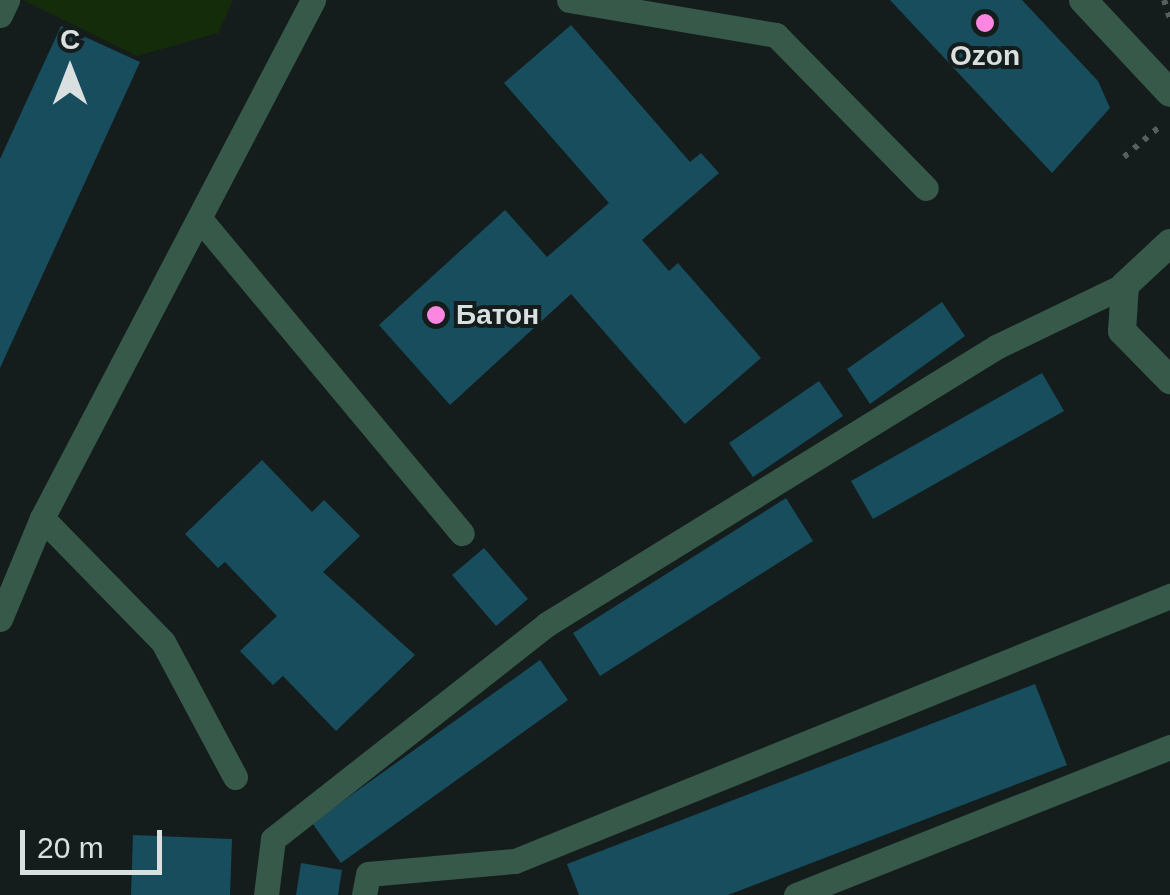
<!DOCTYPE html>
<meta charset="utf-8">
<style>
body{margin:0}
#map{position:relative;width:1170px;height:895px;overflow:hidden;background:#141d1c;font-family:Arial,sans-serif}
div>[style]{position:absolute}
.green>*{inset:0;background:#152c0a}
.building>*{inset:0;background:#174d5d}
.path>*{height:6px;margin-top:-3px;transform-origin:0;background:repeating-linear-gradient(90deg,#565e5e 0 5px,transparent 0 13px)}
.service>*{height:25px;margin:-12.5px;padding:0 12.5px;transform-origin:12.5px;border-radius:12.5px;background:#37594a}
.minor>*{height:28px;margin:-14px;padding:0 14px;transform-origin:14px;border-radius:14px;background:#37594a}
.dots>*{width:28px;height:28px;translate:-50% -50%;box-sizing:border-box;border:5px solid #141d1c;border-radius:50%}
span{translate:-50% -50%;white-space:nowrap;text-align:center;line-height:1.15;-webkit-text-stroke:8px #141d1c;paint-order:stroke}
.poi-label{font-size:28px;color:#dae0e0;font-weight:700}
.left{translate:0 -50%;text-align:left}
.north{position:absolute;left:20px;top:20px;width:100px;height:100px;-webkit-text-stroke:8px #141d1c;paint-order:stroke;rotate:0deg;font-size:28px;font-weight:700;line-height:40px;text-align:center;color:#dae0e0}
.north::after{content:'';display:block;margin:auto;width:35px;height:45px;background:#dae0e0;clip-path:polygon(50% 0,100% 100%,50% 72%,0 100%)}
.scale{position:absolute;left:20px;top:830px;width:142px;height:45px;box-sizing:border-box;border:5px solid #dae0e0;border-top:0;padding-left:12px;font-size:30px;line-height:35px;white-space:nowrap;color:#dae0e0;-webkit-text-stroke:8px #141d1c;paint-order:stroke}
</style>
<div id="map">
<div class="green">
<div style="clip-path:polygon(23px 0,233px 0,218px 33px,137px 56px)"></div>
</div>
<div class="building">
<div style="clip-path:polygon(890px 0,1022px 0,1098px 81px,1110px 108px,1052px 173px)"></div>
<div style="clip-path:polygon(571px 25px,690px 162px,701px 153px,719px 173px,642px 240px,669px 271px,678px 263px,761px 358px,685px 424px,571px 294px,450px 405px,379px 325px,505px 210px,547px 257px,609px 203px,504px 83px)"></div>
<div style="clip-path:polygon(61px 26px,140px 62px,0 368px,0 159px)"></div>
<div style="clip-path:polygon(942px 302px,965px 336px,870px 404px,847px 369px)"></div>
<div style="clip-path:polygon(1042px 373px,1064px 411px,873px 519px,851px 481px)"></div>
<div style="clip-path:polygon(819px 381px,843px 416px,753px 477px,729px 443px)"></div>
<div style="clip-path:polygon(262px 460px,312px 512px,324px 500px,360px 536px,323px 572px,415px 655px,336px 731px,283px 676px,273px 685px,240px 651px,277px 616px,225px 562px,218px 568px,185px 534px)"></div>
<div style="clip-path:polygon(786px 498px,813px 541px,600px 676px,573px 633px)"></div>
<div style="clip-path:polygon(484px 548px,528px 599px,496px 626px,452px 575px)"></div>
<div style="clip-path:polygon(540px 660px,568px 700px,341px 863px,312px 823px)"></div>
<div style="clip-path:polygon(1035px 684px,1067px 765px,728px 895px,579px 895px,567px 864px)"></div>
<div style="clip-path:polygon(133px 835px,232px 839px,230px 895px,131px 895px)"></div>
<div style="clip-path:polygon(301px 863px,342px 870px,338px 895px,296px 895px)"></div>
</div>
<div class="path">
<div style="left:1164px;top:0;width:19px;rotate:72deg"></div>
<div style="left:1124px;top:157px;width:45px;rotate:-40.5deg"></div>
</div>
<div class="service">
<div style="left:569px;top:0;width:210px;rotate:9.6deg"></div>
<div style="left:776px;top:35px;width:214px;rotate:45.6deg"></div>
<div style="left:0;top:15px;width:17px;rotate:-65deg"></div>
<div style="left:200px;top:219px;width:409px;rotate:50.2deg"></div>
<div style="left:42px;top:518px;width:173px;rotate:45.7deg"></div>
<div style="left:163px;top:642px;width:153px;rotate:61.9deg"></div>
<div style="left:0;top:619px;width:109px;rotate:-67.4deg"></div>
<div style="left:42px;top:518px;width:585px;rotate:-62.38deg"></div>
<div style="left:266px;top:895px;width:56px;rotate:-82.9deg"></div>
<div style="left:273px;top:839px;width:348px;rotate:-38.1deg"></div>
<div style="left:547px;top:624px;width:528px;rotate:-31.67deg"></div>
<div style="left:996px;top:347px;width:143px;rotate:-25.7deg"></div>
<div style="left:364px;top:895px;width:21px;rotate:-79deg"></div>
<div style="left:368px;top:874px;width:148px;rotate:-5.1deg"></div>
<div style="left:515px;top:861px;width:707px;rotate:-22.03deg"></div>
<div style="left:796px;top:895px;width:402px;rotate:-21.6deg"></div>
</div>
<div class="minor">
<div style="left:1083px;top:0;width:127px;rotate:46.9deg"></div>
<div style="left:1170px;top:243px;width:62px;rotate:137deg"></div>
<div style="left:1125px;top:285px;width:46px;rotate:93.7deg"></div>
<div style="left:1122px;top:331px;width:69px;rotate:45.6deg"></div>
</div>
<div class="dots">
<div style="left:985px;top:23px;background:#fd86e1"></div>
<div style="left:436px;top:315px;background:#fd86e1"></div>
</div>
<div class="poi-label">
<span style="left:985px;top:56px">Ozon</span>
<span class="left" style="left:456px;top:315px">Батон</span>
</div>
<div class="north">С</div>
<div class="scale">20 m</div>
</div>
